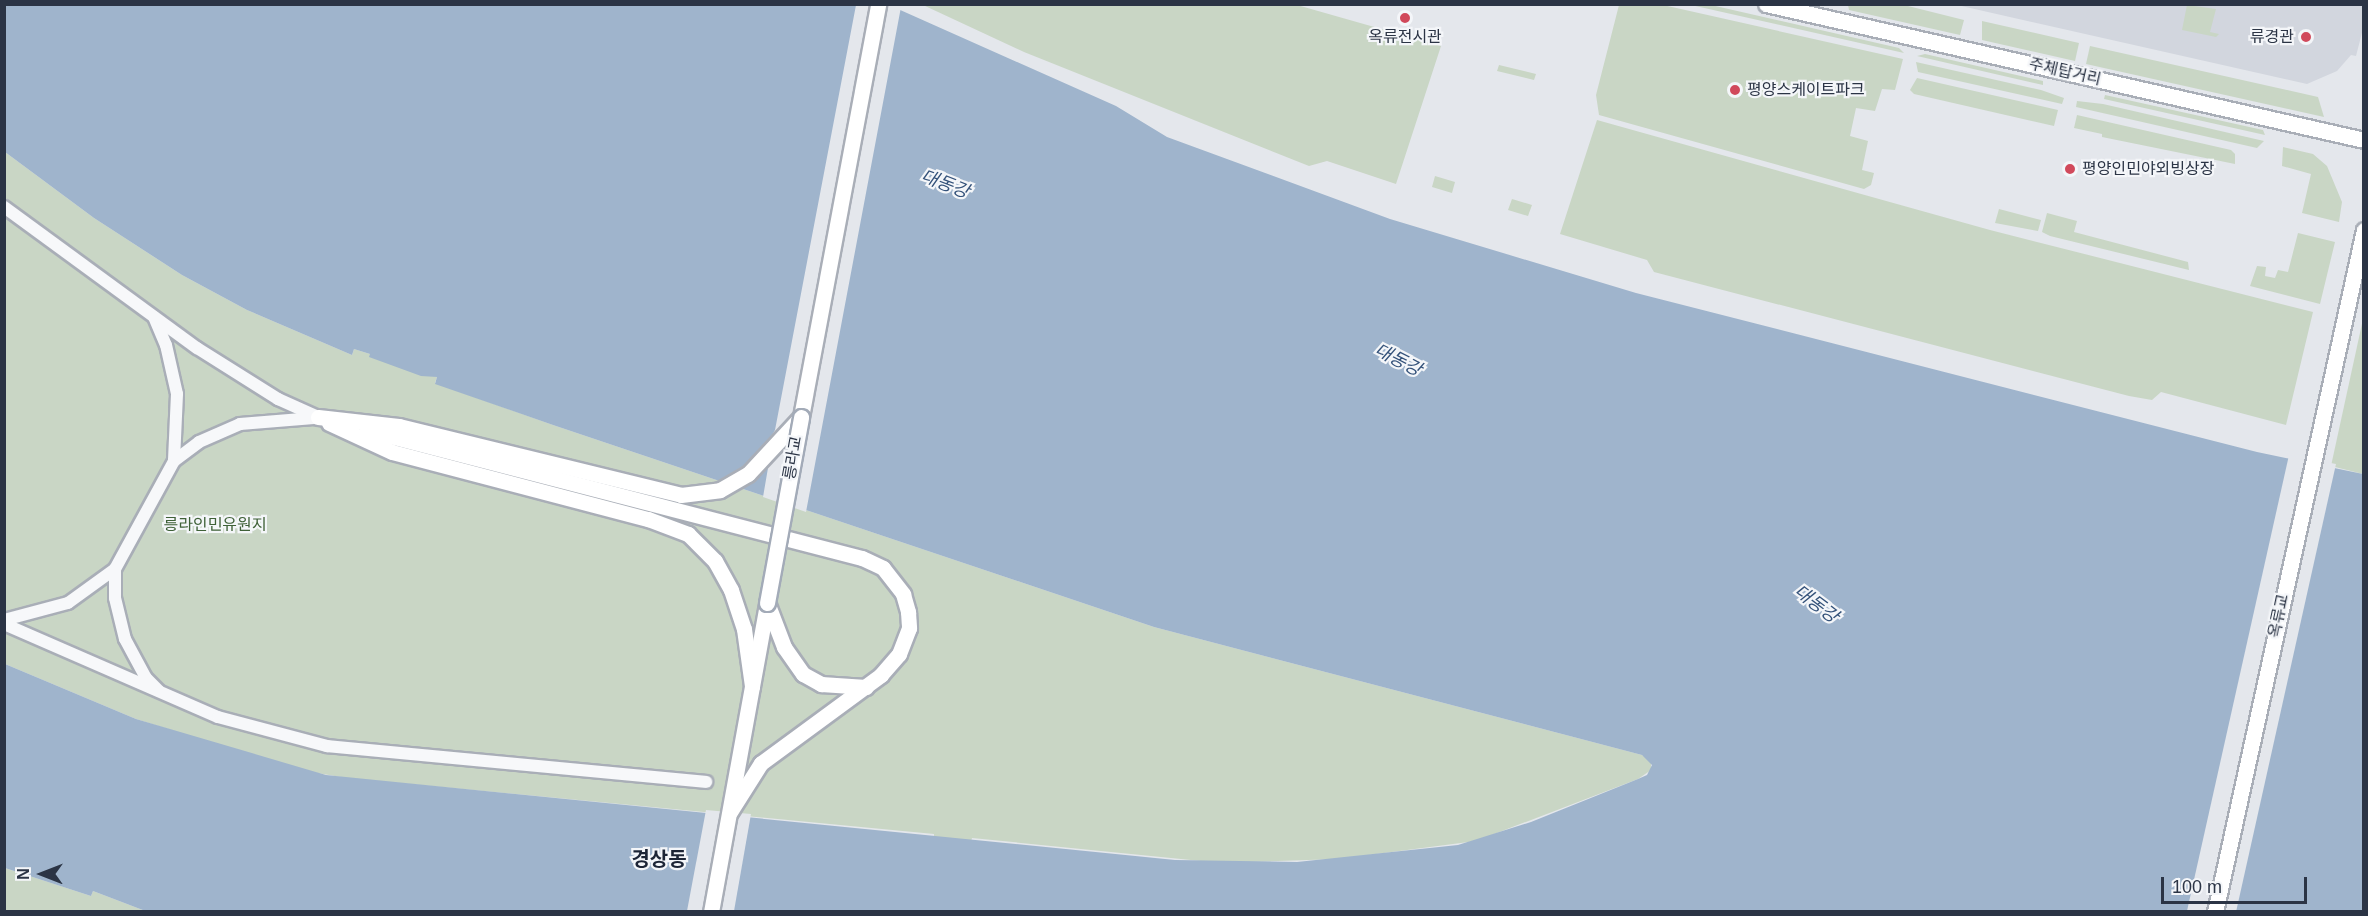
<!DOCTYPE html>
<meta charset="utf-8">
<style>
body{margin:0}
#map{position:relative;width:2368px;height:916px;overflow:hidden;background:#e4e7ec;font-family:Arial,"Noto Sans KR",sans-serif}
div>[style]{position:absolute}
.built>*{inset:0;background:#d2d6de}
.green>*{inset:0;background:#c9d6c5}
.water>*{inset:0;background:#9fb4cc}
.pier>*{inset:0;background:#e4e7ec}
.roads{filter:drop-shadow(2px 0 #a9aeb7) drop-shadow(-2px 0 #a9aeb7) drop-shadow(0 2px #a9aeb7) drop-shadow(0 -2px #a9aeb7)}
.minor>*{height:12px;margin:-6px;padding:0 6px;transform-origin:6px;border-radius:6px;background:#f7f8fa}
.major>*{height:15px;margin:-7.5px;padding:0 7.5px;transform-origin:7.5px;border-radius:7.5px;background:#fff}
.bridges{filter:drop-shadow(2px 0 #a3abb8) drop-shadow(-2px 0 #a3abb8) drop-shadow(0 2px #a3abb8) drop-shadow(0 -2px #a3abb8)}
.major-bridge>*{height:15px;margin:-7.5px;padding:0 7.5px;transform-origin:7.5px;border-radius:7.5px;background:#fff}
.dots>*{width:16px;height:16px;translate:-50% -50%;box-sizing:border-box;border:3px solid #f4f6f9;border-radius:50%}
span{translate:-50% -50%;white-space:nowrap;text-align:center;line-height:1.15;-webkit-text-stroke:4.5px #f4f6f9;paint-order:stroke}
.poi-label{font-size:16px;color:#2b3445}
.right{translate:-100% -50%;text-align:right}
.left{translate:0 -50%;text-align:left}
.street-label{font-size:16px;color:#2b3445}
.park-label{font-size:16px;color:#3f6138}
.water-label{font-size:18px;color:#34527a;font-style:italic}
.quarter-label{font-size:20px;color:#1d2536;font-weight:700}
.frame{position:absolute;inset:0;border:6px solid #2b3445;pointer-events:none}
.north{position:absolute;left:12px;top:844px;width:60px;height:60px;-webkit-text-stroke:4px #f4f6f9;paint-order:stroke;rotate:270deg;font-size:16px;font-weight:700;line-height:24px;text-align:center;color:#2b3445}
.north::after{content:'';display:block;margin:auto;width:21px;height:27px;background:#2b3445;clip-path:polygon(50% 0,100% 100%,50% 72%,0 100%)}
.scale{position:absolute;left:2161px;top:877px;width:146px;height:27px;box-sizing:border-box;border:3px solid #2b3445;border-top:0;padding-left:8px;font-size:18px;line-height:21px;white-space:nowrap;color:#2b3445;-webkit-text-stroke:4px #f4f6f9;paint-order:stroke}
</style>
<div id="map">
<div class="built">
<div style="clip-path:polygon(1957px 5px,2363px 5px,2364px 25px,2356px 56px,2351px 55px,2337px 71px,2307px 84px)"></div>
</div>
<div class="green">
<div style="clip-path:polygon(923px 5px,1297px 5px,1441px 46px,1396px 184px,1327px 161px,1309px 166px,1024px 52px)"></div>
<div style="clip-path:polygon(1619px 5px,1663px 5px,1903px 59px,1895px 90px,1882px 89px,1875px 111px,1856px 108px,1850px 136px,1868px 141px,1862px 170px,1874px 173px,1871px 185px,1864px 189px,1599px 115px,1596px 95px)"></div>
<div style="clip-path:polygon(1691px 5px,1711px 5px,1899px 48px,1904px 53px)"></div>
<div style="clip-path:polygon(1848px 5px,1904px 5px,1964px 20px,1960px 35px,1849px 10px)"></div>
<div style="clip-path:polygon(2187px 5px,2216px 9px,2210px 32px,2219px 34px,2216px 37px,2182px 30px)"></div>
<div style="clip-path:polygon(1982px 21px,2079px 43px,2075px 61px,1982px 40px)"></div>
<div style="clip-path:polygon(2090px 46px,2318px 97px,2324px 117px,2086px 64px)"></div>
<div style="clip-path:polygon(1925px 54px,2043px 81px,2043px 85px,1917px 56px)"></div>
<div style="clip-path:polygon(1916px 62px,2041px 90px,2064px 98px,2062px 104px,1918px 72px)"></div>
<div style="clip-path:polygon(1499px 65px,1536px 74px,1534px 80px,1497px 71px)"></div>
<div style="clip-path:polygon(1917px 78px,2058px 110px,2054px 126px,1914px 94px,1910px 90px)"></div>
<div style="clip-path:polygon(2105px 95px,2263px 130px,2265px 135px,2104px 99px)"></div>
<div style="clip-path:polygon(2077px 101px,2103px 104px,2264px 141px,2257px 148px,2076px 107px)"></div>
<div style="clip-path:polygon(2077px 115px,2231px 150px,2235px 154px,2235px 164px,2102px 137px,2102px 134px,2074px 128px)"></div>
<div style="clip-path:polygon(1597px 120px,1990px 230px,2313px 312px,2286px 425px,2161px 392px,2152px 400px,2129px 396px,1654px 272px,1647px 260px,1560px 234px)"></div>
<div style="clip-path:polygon(2283px 147px,2313px 154px,2327px 166px,2342px 202px,2339px 222px,2302px 213px,2311px 174px,2282px 166px)"></div>
<div style="clip-path:polygon(5px 152px,94px 218px,182px 275px,247px 310px,352px 355px,354px 349px,370px 354px,437px 377px,435px 383px,553px 425px,1154px 627px,1642px 755px,1651px 761px,1651px 770px,1638px 779px,1476px 841px,1338px 859px,1221px 863px,972px 838px,971px 842px,934px 839px,934px 834px,347px 778px,299px 770px,136px 719px,5px 664px)"></div>
<div style="clip-path:polygon(1435px 176px,1455px 182px,1452px 193px,1432px 187px)"></div>
<div style="clip-path:polygon(1512px 199px,1532px 205px,1528px 216px,1508px 210px)"></div>
<div style="clip-path:polygon(1999px 209px,2041px 220px,2038px 231px,1995px 223px)"></div>
<div style="clip-path:polygon(2047px 213px,2077px 221px,2074px 232px,2188px 262px,2189px 270px,2050px 236px,2042px 232px)"></div>
<div style="clip-path:polygon(2298px 233px,2335px 242px,2320px 304px,2250px 286px,2257px 266px,2266px 267px,2265px 276px,2275px 278px,2278px 270px,2288px 272px)"></div>
<div style="clip-path:polygon(2363px 319px,2363px 474px,2331px 466px)"></div>
<div style="clip-path:polygon(5px 868px,91px 896px,93px 891px,148px 912px,5px 912px)"></div>
</div>
<div class="water">
<div style="clip-path:polygon(5px 5px,889px 5px,1116px 106px,1167px 137px,1390px 219px,1636px 293px,2257px 452px,2363px 474px,2363px 911px,148px 912px,93px 891px,91px 896px,5px 868px,5px 664px,136px 719px,326px 775px,1175px 860px,1297px 862px,1458px 845px,1531px 822px,1638px 779px,1647px 775px,1652px 765px,1642px 755px,1154px 627px,553px 425px,435px 384px,437px 377px,421px 376px,369px 357px,370px 354px,354px 349px,352px 355px,247px 310px,182px 275px,94px 218px,5px 152px)"></div>
</div>
<div class="pier">
<div style="clip-path:polygon(896px 4px,901px 7px,806px 512px,763px 497px,768px 468px,751px 480px,744px 469px,766px 446px,775px 430px,856px 5px)"></div>
<div style="clip-path:polygon(2289px 455px,2336px 464px,2236px 912px,2187px 911px)"></div>
<div style="clip-path:polygon(706px 810px,751px 814px,734px 911px,687px 911px)"></div>
</div>
<div class="roads">
<div class="minor">
<div style="left:4px;top:207px;width:239px;rotate:36.2deg"></div>
<div style="left:197px;top:348px;width:96px;rotate:32.2deg"></div>
<div style="left:278px;top:399px;width:44px;rotate:24.2deg"></div>
<div style="left:154px;top:317px;width:30px;rotate:67deg"></div>
<div style="left:166px;top:345px;width:50px;rotate:77.3deg"></div>
<div style="left:177px;top:394px;width:67px;rotate:92.6deg"></div>
<div style="left:174px;top:461px;width:123px;rotate:118.6deg"></div>
<div style="left:115px;top:569px;width:29px;rotate:90deg"></div>
<div style="left:115px;top:598px;width:42px;rotate:76.3deg"></div>
<div style="left:125px;top:639px;width:44px;rotate:61.7deg"></div>
<div style="left:146px;top:678px;width:18px;rotate:45deg"></div>
<div style="left:174px;top:461px;width:31px;rotate:-37deg"></div>
<div style="left:199px;top:442px;width:45px;rotate:-23.7deg"></div>
<div style="left:240px;top:424px;width:74px;rotate:-4.6deg"></div>
<div style="left:4px;top:620px;width:66px;rotate:-14.9deg"></div>
<div style="left:68px;top:603px;width:58px;rotate:-35.9deg"></div>
<div style="left:4px;top:624px;width:233px;rotate:23.5deg"></div>
<div style="left:218px;top:717px;width:113px;rotate:14.9deg"></div>
<div style="left:327px;top:746px;width:381px;rotate:5.4deg"></div>
</div>
<div class="major">
<div style="left:1766px;top:4px;width:613px;rotate:12.81deg"></div>
<div style="left:318px;top:417px;width:81px;rotate:6.3deg"></div>
<div style="left:399px;top:426px;width:290px;rotate:13.7deg"></div>
<div style="left:681px;top:495px;width:39px;rotate:-7deg"></div>
<div style="left:720px;top:490px;width:32px;rotate:-30deg"></div>
<div style="left:748px;top:474px;width:78px;rotate:-47.1deg"></div>
<div style="left:801px;top:417px;width:420px;rotate:-79.4deg"></div>
<div style="left:329px;top:423px;width:69px;rotate:24.7deg"></div>
<div style="left:392px;top:452px;width:265px;rotate:14.7deg"></div>
<div style="left:648px;top:519px;width:43px;rotate:20.6deg"></div>
<div style="left:688px;top:534px;width:38px;rotate:45deg"></div>
<div style="left:715px;top:561px;width:33px;rotate:61deg"></div>
<div style="left:731px;top:590px;width:41px;rotate:71.6deg"></div>
<div style="left:744px;top:629px;width:58px;rotate:82deg"></div>
<div style="left:367px;top:430px;width:511px;rotate:14.5deg"></div>
<div style="left:862px;top:558px;width:23px;rotate:25deg"></div>
<div style="left:883px;top:568px;width:33px;rotate:52deg"></div>
<div style="left:903px;top:594px;width:19px;rotate:74deg"></div>
<div style="left:908px;top:612px;width:16px;rotate:86deg"></div>
<div style="left:909px;top:628px;width:28px;rotate:111deg"></div>
<div style="left:899px;top:654px;width:28px;rotate:131deg"></div>
<div style="left:881px;top:675px;width:149px;rotate:143.7deg"></div>
<div style="left:761px;top:763px;width:58px;rotate:122.3deg"></div>
<div style="left:768px;top:605px;width:45px;rotate:69.1deg"></div>
<div style="left:784px;top:647px;width:33px;rotate:55deg"></div>
<div style="left:803px;top:674px;width:21px;rotate:29deg"></div>
<div style="left:821px;top:684px;width:45px;rotate:3.8deg"></div>
<div style="left:711px;top:912px;width:314px;rotate:-79.7deg"></div>
<div style="left:2215px;top:912px;width:698px;rotate:-77.68deg"></div>
</div>
</div>
<div class="bridges">
<div class="major-bridge">
<div style="left:767px;top:603px;width:189px;rotate:-79.6deg"></div>
</div>
</div>
<div class="dots">
<div style="left:1405px;top:18px;background:#d1495b"></div>
<div style="left:2306px;top:37px;background:#d1495b"></div>
<div style="left:1735px;top:90px;background:#d1495b"></div>
<div style="left:2070px;top:169px;background:#d1495b"></div>
</div>
<div class="poi-label">
<span style="left:1405px;top:37px">옥류전시관</span>
<span class="right" style="left:2294px;top:37px">류경관</span>
<span class="left" style="left:1747px;top:90px">평양스케이트파크</span>
<span class="left" style="left:2082px;top:169px">평양인민야외빙상장</span>
</div>
<div class="street-label">
<span style="left:2065px;top:72px;rotate:13deg">주체탑거리</span>
<span style="left:793px;top:458px;rotate:-80deg">릉라교</span>
<span style="left:2279px;top:616px;rotate:-78deg">옥류교</span>
</div>
<div class="park-label">
<span style="left:215px;top:525px">릉라인민유원지</span>
</div>
<div class="water-label">
<span style="left:945px;top:184px;rotate:21deg">대동강</span>
<span style="left:1398px;top:360px;rotate:27deg">대동강</span>
<span style="left:1816px;top:604px;rotate:37deg">대동강</span>
</div>
<div class="quarter-label">
<span style="left:659px;top:859px">경상동</span>
</div>
<div class="frame"></div>
<div class="north">N</div>
<div class="scale">100 m</div>
</div>
